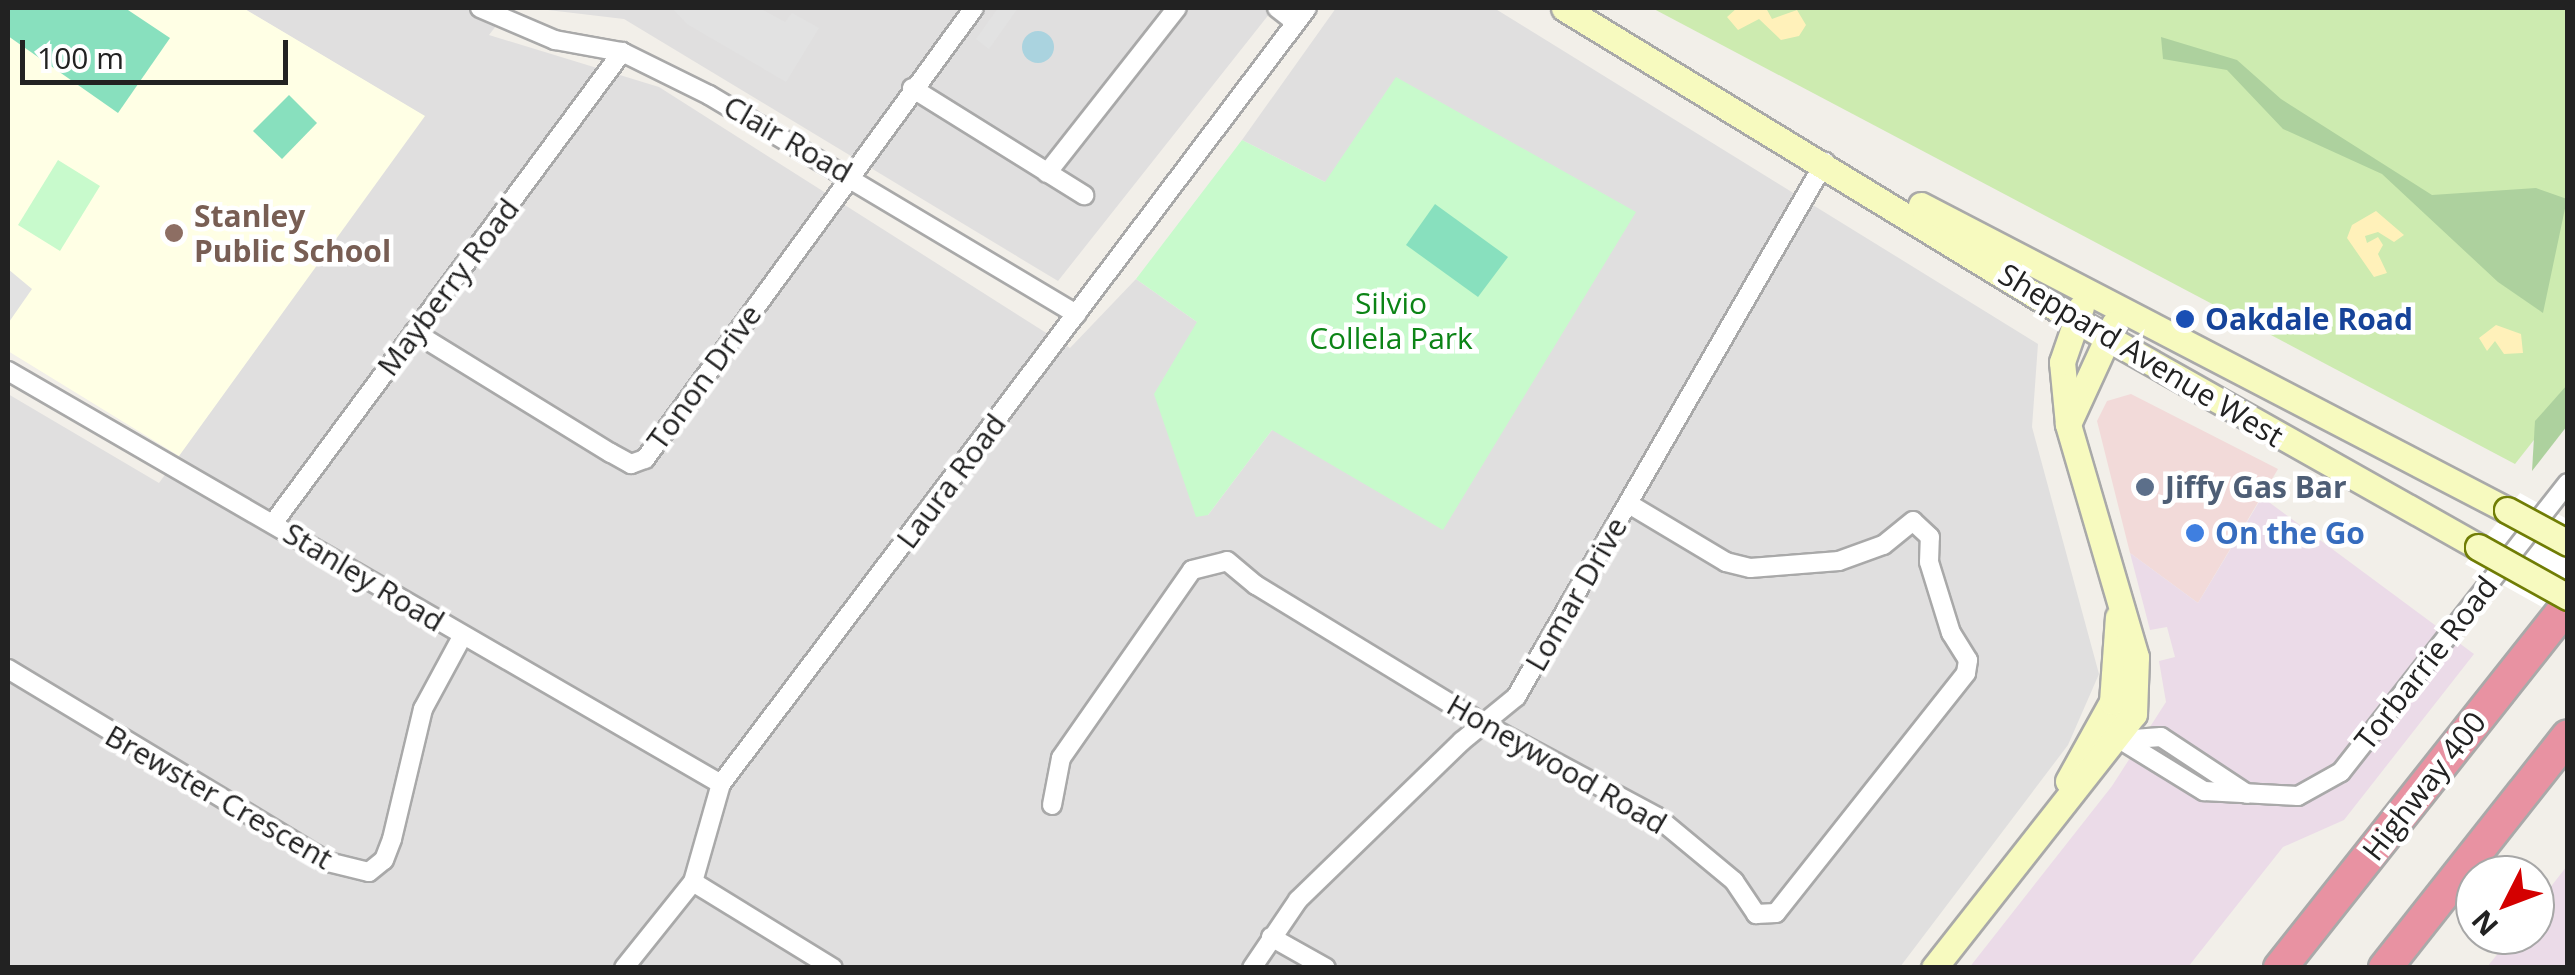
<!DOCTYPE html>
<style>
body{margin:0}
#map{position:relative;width:2575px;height:975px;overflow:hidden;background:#f2efe9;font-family:"Open Sans",sans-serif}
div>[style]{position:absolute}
.residential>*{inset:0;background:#e0dfdf}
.commercial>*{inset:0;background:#f2dad9}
.industrial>*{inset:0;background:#ebdbe8}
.education>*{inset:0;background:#ffffe5}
.grass>*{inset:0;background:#cdebb0}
.forest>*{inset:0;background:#add19e}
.sand>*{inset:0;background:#fff1ba}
.park>*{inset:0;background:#c8facc}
.pitch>*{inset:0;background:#88e0be}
.parking>*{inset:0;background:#e2e2e2}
.water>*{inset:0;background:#aad3df}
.round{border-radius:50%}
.pier>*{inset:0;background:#fff}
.roads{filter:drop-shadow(2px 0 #a9a9a9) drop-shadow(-2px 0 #a9a9a9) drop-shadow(0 2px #a9a9a9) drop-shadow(0 -2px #a9a9a9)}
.street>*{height:18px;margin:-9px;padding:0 9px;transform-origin:9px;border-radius:9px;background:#fff}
.secondary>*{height:25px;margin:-12.5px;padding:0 12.5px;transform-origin:12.5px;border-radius:12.5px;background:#f7fabf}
.highway>*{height:32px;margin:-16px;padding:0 16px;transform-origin:16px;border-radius:16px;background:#e892a2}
.bridges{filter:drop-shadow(2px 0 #707d05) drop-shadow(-2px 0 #707d05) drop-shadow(0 2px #707d05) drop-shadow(0 -2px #707d05)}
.secondary-bridge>*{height:25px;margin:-12.5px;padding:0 12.5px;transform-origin:12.5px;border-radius:12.5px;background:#f7fabf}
.dots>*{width:28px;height:28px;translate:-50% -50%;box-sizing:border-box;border:5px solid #fff;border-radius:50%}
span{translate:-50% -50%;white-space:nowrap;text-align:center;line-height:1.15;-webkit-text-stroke:9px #fff;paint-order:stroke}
.street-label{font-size:30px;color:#222}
.education-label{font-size:30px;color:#785e54;font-weight:700}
.left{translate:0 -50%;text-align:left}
.park-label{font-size:30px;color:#0c8416}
.transit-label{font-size:30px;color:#164399;font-weight:700}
.service-label{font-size:30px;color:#4e5e75;font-weight:700}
.shop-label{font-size:30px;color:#366cbe;font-weight:700}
.frame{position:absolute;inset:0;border:10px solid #222;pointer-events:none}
.north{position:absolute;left:2455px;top:855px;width:100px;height:100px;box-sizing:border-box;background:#fff;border:2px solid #a7a7a7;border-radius:50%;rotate:228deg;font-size:28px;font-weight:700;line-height:40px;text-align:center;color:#222}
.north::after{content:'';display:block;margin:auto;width:35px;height:45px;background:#d40000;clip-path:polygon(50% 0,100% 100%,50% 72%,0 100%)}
.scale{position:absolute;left:20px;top:40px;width:268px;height:45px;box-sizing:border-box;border:5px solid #222;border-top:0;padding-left:12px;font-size:30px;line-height:35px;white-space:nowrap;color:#222;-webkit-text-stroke:8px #fff;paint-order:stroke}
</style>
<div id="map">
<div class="residential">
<div style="clip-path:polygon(243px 8px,510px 8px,489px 35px,659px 87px,1070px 348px,1136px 279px,1197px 322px,1208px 515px,1272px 430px,1325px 182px,1242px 140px,1336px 8px,1494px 8px,2038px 344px,2032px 427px,2099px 674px,2068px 745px,1900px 967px,8px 968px,8px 394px,159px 483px,424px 116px)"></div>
<div style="clip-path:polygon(531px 8px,1274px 8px,1058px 281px,624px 19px)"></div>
</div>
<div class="commercial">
<div style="clip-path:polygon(2131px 394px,2278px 469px,2198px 603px,2130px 553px,2097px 421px,2107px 401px)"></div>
</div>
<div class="industrial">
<div style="clip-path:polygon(2262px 497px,2474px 654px,2344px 820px,2283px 847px,2188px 967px,1969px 968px,2112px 786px,2166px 702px,2159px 661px,2175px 657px,2167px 627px,2150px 630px,2130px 553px,2198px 603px)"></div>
<div style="clip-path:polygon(2567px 866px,2567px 967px,2487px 967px,2513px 935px,2535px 935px,2535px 907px)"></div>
</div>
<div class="education">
<div style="clip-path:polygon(8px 8px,243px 8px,425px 116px,179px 456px,8px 351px)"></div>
</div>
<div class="grass">
<div style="clip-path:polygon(1652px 8px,2567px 8px,2567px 398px,2515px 464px)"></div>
</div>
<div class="forest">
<div style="clip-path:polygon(2161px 37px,2237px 60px,2281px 99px,2432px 195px,2536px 188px,2567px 199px,2543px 313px,2498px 282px,2382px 174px,2283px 129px,2227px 70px,2163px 59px)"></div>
<div style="clip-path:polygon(2567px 385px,2567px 426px,2532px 471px,2535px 421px)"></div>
</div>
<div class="sand">
<div style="clip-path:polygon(1737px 8px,1766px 8px,1772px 19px,1797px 10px,1806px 25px,1799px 36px,1781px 40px,1759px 19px,1738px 30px,1727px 17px)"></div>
<div style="clip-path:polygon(2376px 211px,2404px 235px,2394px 242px,2378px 232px,2365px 236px,2367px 243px,2378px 237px,2383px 245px,2378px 254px,2387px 273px,2374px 277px,2347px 238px,2352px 225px)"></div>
<div style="clip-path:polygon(2496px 325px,2521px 334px,2523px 353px,2504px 354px,2495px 341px,2487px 351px,2479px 338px)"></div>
</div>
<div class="park">
<div style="clip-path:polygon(1396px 77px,1636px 212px,1443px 530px,1272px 430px,1208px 515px,1196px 517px,1154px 394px,1197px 322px,1136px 279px,1242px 140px,1325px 182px)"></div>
<div style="clip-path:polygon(58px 160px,100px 186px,60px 251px,18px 225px)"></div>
</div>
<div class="pitch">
<div style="clip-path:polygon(8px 8px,125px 8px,170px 38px,118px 113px,8px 36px)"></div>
<div style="clip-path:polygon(289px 95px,317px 123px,282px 159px,253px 131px)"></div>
<div style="clip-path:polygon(1435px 204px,1508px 257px,1478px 297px,1406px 245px)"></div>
</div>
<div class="parking">
<div style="clip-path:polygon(672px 8px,759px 8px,785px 22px,792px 13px,819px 28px,786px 82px,687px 24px)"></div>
<div style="clip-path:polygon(998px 8px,1018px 8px,989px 49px,976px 39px)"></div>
<div style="clip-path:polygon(8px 269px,32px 289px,9px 322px,8px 321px)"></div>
</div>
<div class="water">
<div class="round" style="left:1022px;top:31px;width:32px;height:32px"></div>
</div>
<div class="pier">
<div style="clip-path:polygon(2520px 493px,2567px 519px,2567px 621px,2465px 564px)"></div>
</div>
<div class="roads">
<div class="street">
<div style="left:480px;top:8px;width:82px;rotate:23.1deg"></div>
<div style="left:555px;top:40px;width:68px;rotate:10.2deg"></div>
<div style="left:622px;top:52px;width:97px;rotate:26.3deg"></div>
<div style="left:709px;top:95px;width:428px;rotate:30.8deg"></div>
<div style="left:1277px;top:8px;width:23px;rotate:38deg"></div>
<div style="left:912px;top:88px;width:203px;rotate:31.9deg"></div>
<div style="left:1047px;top:173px;width:210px;rotate:-51.8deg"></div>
<div style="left:414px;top:332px;width:231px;rotate:31.6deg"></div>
<div style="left:611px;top:453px;width:23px;rotate:29deg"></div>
<div style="left:631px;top:464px;width:15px;rotate:-20deg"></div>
<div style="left:645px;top:459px;width:558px;rotate:-53.89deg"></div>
<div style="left:8px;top:371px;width:824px;rotate:30.08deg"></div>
<div style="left:274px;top:522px;width:585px;rotate:-53.48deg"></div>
<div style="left:8px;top:669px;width:374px;rotate:31.1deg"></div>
<div style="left:328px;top:862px;width:42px;rotate:13.7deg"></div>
<div style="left:369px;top:872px;width:19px;rotate:-39deg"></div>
<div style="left:384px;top:860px;width:22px;rotate:-69deg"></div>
<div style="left:392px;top:839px;width:134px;rotate:-76.6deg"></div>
<div style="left:423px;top:709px;width:82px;rotate:-61.6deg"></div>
<div style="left:2108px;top:732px;width:113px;rotate:31.6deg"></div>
<div style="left:2204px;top:791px;width:94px;rotate:3deg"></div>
<div style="left:2298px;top:796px;width:49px;rotate:-29.2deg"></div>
<div style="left:2341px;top:772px;width:367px;rotate:-51.9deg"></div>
<div style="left:2120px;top:740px;width:41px;rotate:-4.2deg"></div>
<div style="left:2161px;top:737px;width:103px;rotate:33.5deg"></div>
<div style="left:1052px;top:805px;width:48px;rotate:-79.2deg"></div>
<div style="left:1061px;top:758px;width:229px;rotate:-55.1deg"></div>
<div style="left:1192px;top:570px;width:36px;rotate:-14deg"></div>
<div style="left:1227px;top:561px;width:38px;rotate:40deg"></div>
<div style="left:1256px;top:585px;width:265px;rotate:31.4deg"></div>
<div style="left:1482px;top:723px;width:199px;rotate:28.2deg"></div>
<div style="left:1657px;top:817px;width:100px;rotate:39.7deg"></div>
<div style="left:1734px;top:881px;width:40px;rotate:56deg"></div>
<div style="left:1756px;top:914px;width:20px;rotate:-3deg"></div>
<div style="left:1776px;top:913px;width:306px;rotate:-51.6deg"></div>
<div style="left:1966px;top:673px;width:13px;rotate:-81deg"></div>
<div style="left:1968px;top:660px;width:32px;rotate:-122deg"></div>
<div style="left:1951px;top:633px;width:74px;rotate:-107.2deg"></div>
<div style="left:1929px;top:562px;width:25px;rotate:-88deg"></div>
<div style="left:1930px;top:537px;width:23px;rotate:-137deg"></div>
<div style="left:1913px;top:521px;width:38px;rotate:141deg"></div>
<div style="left:1883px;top:545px;width:47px;rotate:160deg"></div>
<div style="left:1839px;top:561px;width:89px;rotate:175.5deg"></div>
<div style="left:1750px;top:568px;width:25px;rotate:-166deg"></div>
<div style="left:1726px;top:562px;width:113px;rotate:-149.1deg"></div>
<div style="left:693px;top:882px;width:164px;rotate:31.6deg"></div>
<div style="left:1271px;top:937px;width:63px;rotate:29.4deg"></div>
<div style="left:624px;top:968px;width:110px;rotate:-51.3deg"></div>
<div style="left:693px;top:882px;width:102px;rotate:-74.1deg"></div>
<div style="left:721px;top:784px;width:972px;rotate:-52.94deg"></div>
<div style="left:1252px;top:968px;width:82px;rotate:-55.9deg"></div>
<div style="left:1298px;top:900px;width:228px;rotate:-44.1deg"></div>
<div style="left:1462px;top:741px;width:70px;rotate:-39.2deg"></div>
<div style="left:1516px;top:697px;width:618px;rotate:-59.99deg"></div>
</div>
<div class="secondary">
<div style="left:1564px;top:8px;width:597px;rotate:31.38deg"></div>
<div style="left:2074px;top:319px;width:464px;rotate:29.4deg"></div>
<div style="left:1921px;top:205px;width:661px;rotate:27.5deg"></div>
<div style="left:2068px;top:424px;width:110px;rotate:-65.3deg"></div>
<div style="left:2068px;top:781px;width:90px;rotate:-60.9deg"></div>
<div style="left:2112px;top:702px;width:85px;rotate:-86deg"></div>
<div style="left:1934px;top:968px;width:323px;rotate:-51.8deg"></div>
<div style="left:2134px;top:714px;width:57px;rotate:-88deg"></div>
<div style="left:2136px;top:657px;width:243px;rotate:-106.3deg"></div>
<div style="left:2068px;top:424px;width:62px;rotate:-95.5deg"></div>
<div style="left:2062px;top:362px;width:58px;rotate:-70.9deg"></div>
</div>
<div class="highway">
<div style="left:2280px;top:968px;width:463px;rotate:-51.6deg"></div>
<div style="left:2385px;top:968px;width:295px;rotate:-51.7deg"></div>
</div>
</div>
<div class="bridges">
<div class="secondary-bridge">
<div style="left:2507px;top:510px;width:69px;rotate:28.4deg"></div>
<div style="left:2478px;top:547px;width:103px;rotate:29.1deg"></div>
</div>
</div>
<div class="dots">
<div style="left:174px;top:233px;background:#8d6e63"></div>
<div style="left:2185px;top:319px;background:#1a4fb4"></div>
<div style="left:2145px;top:487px;background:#5c6f8a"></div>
<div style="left:2195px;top:533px;background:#3f7fe0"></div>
</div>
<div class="street-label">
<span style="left:788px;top:139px;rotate:30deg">Clair Road</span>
<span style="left:448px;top:287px;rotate:-53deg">Mayberry Road</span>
<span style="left:2141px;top:355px;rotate:31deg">Sheppard Avenue West</span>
<span style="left:704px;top:377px;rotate:-54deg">Tonon Drive</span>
<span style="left:951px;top:481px;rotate:-53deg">Laura Road</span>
<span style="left:364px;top:577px;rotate:31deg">Stanley Road</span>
<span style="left:1576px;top:594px;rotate:-60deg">Lomar Drive</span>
<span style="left:2426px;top:663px;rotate:-52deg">Torbarrie Road</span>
<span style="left:1557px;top:764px;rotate:30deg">Honeywood Road</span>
<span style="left:2424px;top:786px;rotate:-52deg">Highway 400</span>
<span style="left:219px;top:797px;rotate:30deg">Brewster Crescent</span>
</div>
<div class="education-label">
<span class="left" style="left:194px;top:233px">Stanley<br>Public School</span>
</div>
<div class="park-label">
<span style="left:1391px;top:320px">Silvio<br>Collela Park</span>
</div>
<div class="transit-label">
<span class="left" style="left:2205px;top:319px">Oakdale Road</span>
</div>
<div class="service-label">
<span class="left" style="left:2165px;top:487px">Jiffy Gas Bar</span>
</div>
<div class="shop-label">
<span class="left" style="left:2215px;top:533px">On the Go</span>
</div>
<div class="frame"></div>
<div class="north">N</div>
<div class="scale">100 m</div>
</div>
